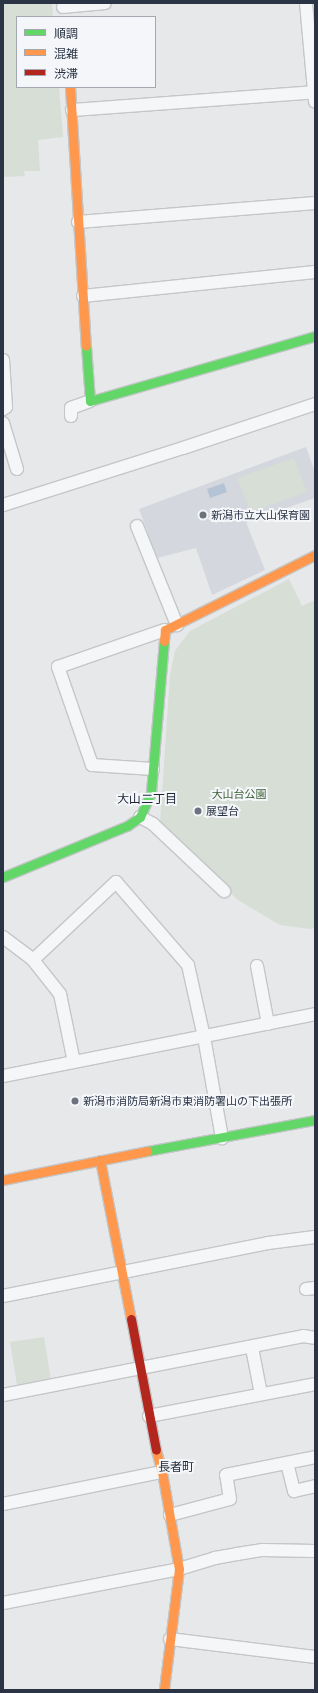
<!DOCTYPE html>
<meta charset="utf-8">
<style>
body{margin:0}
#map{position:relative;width:318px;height:1693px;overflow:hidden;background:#e6e8ea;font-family:Helvetica,"Noto Sans JP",sans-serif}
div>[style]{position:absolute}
.built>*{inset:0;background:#d4d7dd}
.green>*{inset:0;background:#d6ded6}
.water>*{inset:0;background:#b4c4d5}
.roads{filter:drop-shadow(1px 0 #c4c6c8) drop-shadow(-1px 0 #c4c6c8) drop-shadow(0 1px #c4c6c8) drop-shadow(0 -1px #c4c6c8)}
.street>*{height:12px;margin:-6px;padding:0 6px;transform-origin:6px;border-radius:6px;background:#f5f6f7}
.fast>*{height:9px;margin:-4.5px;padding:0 4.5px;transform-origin:4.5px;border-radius:4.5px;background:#63d668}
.slow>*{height:9px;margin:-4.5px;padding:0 4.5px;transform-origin:4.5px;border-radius:4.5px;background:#ff974d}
.jam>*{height:9px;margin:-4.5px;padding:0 4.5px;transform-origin:4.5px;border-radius:4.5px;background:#b3261e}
.dots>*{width:11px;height:11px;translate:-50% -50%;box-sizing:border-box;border:2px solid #f4f6f9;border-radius:50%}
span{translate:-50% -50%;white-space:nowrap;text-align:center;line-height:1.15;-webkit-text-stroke:4px #f4f6f9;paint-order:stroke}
.poi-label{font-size:11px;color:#2b3445}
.left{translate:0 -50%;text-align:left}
.park-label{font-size:11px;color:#3f6138}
.neighbourhood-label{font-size:12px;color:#1d2536}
.frame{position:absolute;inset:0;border:4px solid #2b3445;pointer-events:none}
.legend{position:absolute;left:16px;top:16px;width:140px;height:72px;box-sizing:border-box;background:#f4f6f9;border:1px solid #a4a8b1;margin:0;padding:5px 7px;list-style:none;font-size:12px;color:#2b3445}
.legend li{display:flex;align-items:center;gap:8px;height:20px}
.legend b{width:20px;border:1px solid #a4a8b1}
</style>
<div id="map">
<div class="built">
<div style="clip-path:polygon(306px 447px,315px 472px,315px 498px,246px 522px,265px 570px,212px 595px,196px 548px,157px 558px,139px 509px)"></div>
</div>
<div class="green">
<div style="clip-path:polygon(3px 3px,52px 3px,53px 17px,17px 17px,17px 87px,59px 87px,63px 137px,38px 140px,40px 171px,24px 171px,25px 176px,3px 177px)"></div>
<div style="clip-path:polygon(294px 458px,307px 492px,251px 512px,237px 478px)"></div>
<div style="clip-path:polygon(289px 579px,302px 606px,315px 600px,315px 928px,310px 929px,280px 925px,238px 900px,168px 834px,160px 824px,170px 675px,175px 651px,190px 631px)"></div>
<div style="clip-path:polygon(44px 1337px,51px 1380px,17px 1385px,10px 1342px)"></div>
</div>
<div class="water">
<div style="clip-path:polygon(224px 483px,227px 492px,210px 498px,207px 489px)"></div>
</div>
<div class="roads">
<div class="street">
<div style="left:306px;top:3px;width:99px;rotate:84.8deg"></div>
<div style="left:63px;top:7px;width:42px;rotate:-5.4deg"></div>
<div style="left:72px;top:110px;width:244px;rotate:-4.2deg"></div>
<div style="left:78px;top:222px;width:238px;rotate:-4.6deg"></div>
<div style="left:83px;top:296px;width:233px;rotate:-5.9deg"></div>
<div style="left:3px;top:360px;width:47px;rotate:86.3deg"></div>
<div style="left:6px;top:407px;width:4px;rotate:146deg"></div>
<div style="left:71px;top:416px;width:8px;rotate:-90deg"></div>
<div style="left:71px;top:408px;width:20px;rotate:-20deg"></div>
<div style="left:3px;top:423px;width:48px;rotate:73.1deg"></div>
<div style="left:3px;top:505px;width:189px;rotate:-17.6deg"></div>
<div style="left:183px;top:448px;width:139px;rotate:-18.4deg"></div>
<div style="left:137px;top:526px;width:107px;rotate:68deg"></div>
<div style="left:153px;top:769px;width:61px;rotate:-176.2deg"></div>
<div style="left:92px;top:765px;width:104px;rotate:-109.1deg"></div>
<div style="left:58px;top:667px;width:113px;rotate:-19.1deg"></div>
<div style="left:140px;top:817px;width:15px;rotate:28deg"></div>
<div style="left:153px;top:824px;width:98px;rotate:43.3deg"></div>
<div style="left:3px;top:937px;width:38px;rotate:37deg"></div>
<div style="left:33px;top:960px;width:43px;rotate:51.5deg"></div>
<div style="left:60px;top:994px;width:69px;rotate:78.4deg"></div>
<div style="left:33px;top:960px;width:114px;rotate:-43.2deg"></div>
<div style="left:116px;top:882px;width:110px;rotate:49.1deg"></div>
<div style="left:188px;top:965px;width:74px;rotate:77.5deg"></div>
<div style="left:204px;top:1037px;width:103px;rotate:79.9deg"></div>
<div style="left:257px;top:966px;width:59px;rotate:79.3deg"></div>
<div style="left:3px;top:1076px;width:318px;rotate:-11.2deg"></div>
<div style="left:306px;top:1289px;width:9px;rotate:-6deg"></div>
<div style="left:3px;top:1296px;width:270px;rotate:-11.3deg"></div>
<div style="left:268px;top:1243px;width:47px;rotate:-7.3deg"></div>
<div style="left:252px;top:1348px;width:47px;rotate:78.9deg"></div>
<div style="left:3px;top:1395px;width:306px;rotate:-11.1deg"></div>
<div style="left:303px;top:1336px;width:12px;rotate:9deg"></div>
<div style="left:149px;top:1416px;width:169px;rotate:-10.9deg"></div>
<div style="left:287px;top:1463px;width:29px;rotate:76deg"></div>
<div style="left:294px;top:1491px;width:22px;rotate:-13deg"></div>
<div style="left:3px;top:1504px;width:162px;rotate:-11.4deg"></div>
<div style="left:170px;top:1515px;width:62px;rotate:-14.9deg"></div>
<div style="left:230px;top:1499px;width:24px;rotate:-99deg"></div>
<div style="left:226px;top:1475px;width:91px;rotate:-11.4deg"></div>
<div style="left:3px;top:1603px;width:179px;rotate:-10.9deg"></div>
<div style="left:179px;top:1569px;width:38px;rotate:-17deg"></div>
<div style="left:215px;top:1558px;width:22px;rotate:-10deg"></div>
<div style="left:237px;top:1554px;width:26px;rotate:-9deg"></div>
<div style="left:263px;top:1550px;width:52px;rotate:1.1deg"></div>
<div style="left:170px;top:1639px;width:146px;rotate:7.1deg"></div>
</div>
<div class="fast">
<div style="left:86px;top:346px;width:55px;rotate:85.8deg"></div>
<div style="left:90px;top:401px;width:234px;rotate:-16.1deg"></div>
<div style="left:3px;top:877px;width:134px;rotate:-22.4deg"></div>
<div style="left:127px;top:826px;width:16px;rotate:-35deg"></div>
<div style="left:140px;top:817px;width:27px;rotate:-66deg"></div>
<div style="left:151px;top:792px;width:152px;rotate:-85.1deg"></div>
<div style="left:147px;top:1151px;width:171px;rotate:-10.5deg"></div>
</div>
<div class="slow">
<div style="left:70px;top:87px;width:259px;rotate:86.5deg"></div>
<div style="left:164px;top:641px;width:11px;rotate:-85deg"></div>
<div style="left:165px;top:630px;width:168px;rotate:-26.6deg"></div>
<div style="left:100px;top:1160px;width:162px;rotate:79deg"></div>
<div style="left:3px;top:1180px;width:147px;rotate:-11.4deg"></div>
<div style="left:156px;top:1450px;width:23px;rotate:75deg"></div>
<div style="left:162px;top:1472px;width:98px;rotate:80.1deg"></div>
<div style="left:179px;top:1569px;width:122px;rotate:97.1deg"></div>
</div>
<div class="jam">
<div style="left:131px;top:1319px;width:133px;rotate:79.2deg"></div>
</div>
</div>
<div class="dots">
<div style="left:203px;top:515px;background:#6c737f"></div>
<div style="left:198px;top:811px;background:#6c737f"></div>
<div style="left:75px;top:1101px;background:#6c737f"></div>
</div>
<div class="poi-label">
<span class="left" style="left:211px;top:515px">新潟市立大山保育園</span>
<span class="left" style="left:206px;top:811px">展望台</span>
<span class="left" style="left:83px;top:1101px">新潟市消防局新潟市東消防署山の下出張所</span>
</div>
<div class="park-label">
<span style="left:239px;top:794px">大山台公園</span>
</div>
<div class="neighbourhood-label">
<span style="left:147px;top:800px">大山二丁目</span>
<span style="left:176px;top:1468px">長者町</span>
</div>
<div class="frame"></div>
<ul class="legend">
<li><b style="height:5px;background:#63d668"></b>順調</li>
<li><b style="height:5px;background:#ff974d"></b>混雑</li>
<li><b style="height:5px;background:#b3261e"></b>渋滞</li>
</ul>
</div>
